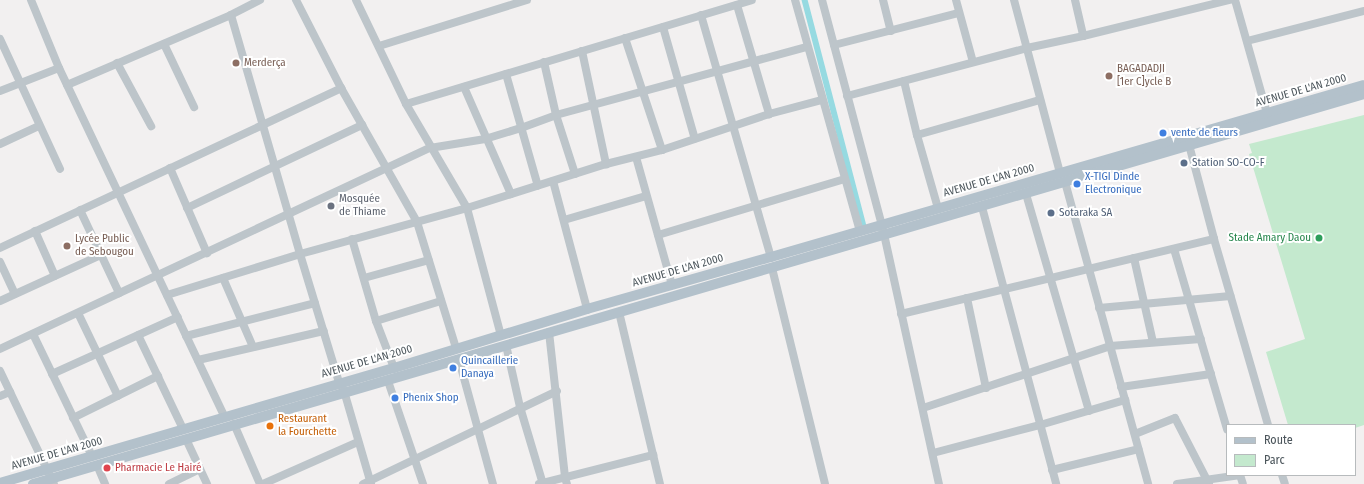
<!DOCTYPE html>
<meta charset="utf-8">
<style>
body{margin:0}
#map{position:relative;width:1364px;height:484px;overflow:hidden;background:#f2f0f0;font-family:"Fira Sans Condensed",sans-serif}
div>[style]{position:absolute}
.green>*{inset:0;background:#c4e9ce}
.canal>*{height:5.5px;margin:-2.75px;padding:0 2.75px;transform-origin:2.75px;border-radius:2.75px;background:#96dae1}
.minor>*{height:8px;margin:-4px;padding:0 4px;transform-origin:4px;border-radius:4px;background:#bdc5ca}
.major>*{height:10px;margin:-5px;padding:0 5px;transform-origin:5px;border-radius:5px;background:#b3c1cb}
.dots>*{width:11px;height:11px;translate:-50% -50%;box-sizing:border-box;border:2px solid #fff;border-radius:50%}
span{translate:-50% -50%;white-space:nowrap;text-align:center;line-height:1.15;-webkit-text-stroke:4px #fff;paint-order:stroke}
.education-label{font-size:11px;color:#785e54}
.left{translate:0 -50%;text-align:left}
.street-label{font-size:11px;color:#4a545a}
.shop-label{font-size:11px;color:#366cbe}
.service-label{font-size:11px;color:#4e5e75}
.worship-label{font-size:11px;color:#5b616d}
.leisure-label{font-size:11px;color:#27864d}
.right{translate:-100% -50%;text-align:right}
.food-label{font-size:11px;color:#c56008}
.health-label{font-size:11px;color:#be3a42}
.legend{position:absolute;left:1226px;top:424px;width:130px;height:52px;box-sizing:border-box;background:#fff;border:1px solid #b7bbbd;margin:0;padding:5px 7px;list-style:none;font-size:12px;color:#4a545a}
.legend li{display:flex;align-items:center;gap:8px;height:20px}
.legend b{width:20px;border:1px solid #b7bbbd}
</style>
<div id="map">
<div class="green">
<div style="clip-path:polygon(1364px 115px,1364px 425px,1355px 428px,1355px 425px,1288px 425px,1266px 352px,1305px 339px,1249px 154px,1252px 153px,1249px 144px)"></div>
</div>
<div class="canal">
<div style="left:805px;top:0;width:234px;rotate:75.4deg"></div>
</div>
<div class="minor">
<div style="left:31px;top:0;width:74px;rotate:67.6deg"></div>
<div style="left:59px;top:68px;width:386px;rotate:64.6deg"></div>
<div style="left:260px;top:0;width:33px;rotate:153deg"></div>
<div style="left:231px;top:15px;width:249px;rotate:73.9deg"></div>
<div style="left:300px;top:254px;width:134px;rotate:73.1deg"></div>
<div style="left:339px;top:382px;width:10px;rotate:61deg"></div>
<div style="left:344px;top:391px;width:97px;rotate:73.8deg"></div>
<div style="left:296px;top:0;width:99px;rotate:62.9deg"></div>
<div style="left:341px;top:88px;width:154px;rotate:60.4deg"></div>
<div style="left:417px;top:222px;width:132px;rotate:72.8deg"></div>
<div style="left:356px;top:0;width:115px;rotate:64.3deg"></div>
<div style="left:406px;top:104px;width:121px;rotate:59.6deg"></div>
<div style="left:467px;top:208px;width:132px;rotate:75.1deg"></div>
<div style="left:795px;top:0;width:240px;rotate:74.3deg"></div>
<div style="left:822px;top:0;width:233px;rotate:75.1deg"></div>
<div style="left:882px;top:225px;width:265px;rotate:77.6deg"></div>
<div style="left:883px;top:0;width:32px;rotate:76deg"></div>
<div style="left:956px;top:0;width:64px;rotate:74.7deg"></div>
<div style="left:1014px;top:0;width:179px;rotate:75.1deg"></div>
<div style="left:1075px;top:0;width:37px;rotate:77deg"></div>
<div style="left:1235px;top:0;width:117px;rotate:74.2deg"></div>
<div style="left:737px;top:5px;width:114px;rotate:73.6deg"></div>
<div style="left:701px;top:15px;width:252px;rotate:73.9deg"></div>
<div style="left:663px;top:27px;width:116px;rotate:74.1deg"></div>
<div style="left:625px;top:38px;width:118px;rotate:71.7deg"></div>
<div style="left:0;top:39px;width:143px;rotate:65.2deg"></div>
<div style="left:1247px;top:41px;width:121px;rotate:-14.4deg"></div>
<div style="left:164px;top:44px;width:70px;rotate:64.5deg"></div>
<div style="left:834px;top:45px;width:129px;rotate:-14.4deg"></div>
<div style="left:379px;top:46px;width:155px;rotate:-17.3deg"></div>
<div style="left:582px;top:51px;width:116px;rotate:78deg"></div>
<div style="left:544px;top:62px;width:54px;rotate:77.2deg"></div>
<div style="left:556px;top:115px;width:62px;rotate:72.1deg"></div>
<div style="left:117px;top:63px;width:72px;rotate:61.6deg"></div>
<div style="left:506px;top:74px;width:116px;rotate:74.1deg"></div>
<div style="left:904px;top:81px;width:56px;rotate:76.5deg"></div>
<div style="left:917px;top:135px;width:76px;rotate:74deg"></div>
<div style="left:67px;top:85px;width:178px;rotate:-23.1deg"></div>
<div style="left:464px;top:87px;width:117px;rotate:66.3deg"></div>
<div style="left:0;top:91px;width:63px;rotate:-21.3deg"></div>
<div style="left:847px;top:96px;width:186px;rotate:-14.9deg"></div>
<div style="left:1027px;top:48px;width:57px;rotate:-12.1deg"></div>
<div style="left:1083px;top:36px;width:151px;rotate:-13.8deg"></div>
<div style="left:406px;top:104px;width:361px;rotate:-16.7deg"></div>
<div style="left:917px;top:135px;width:128px;rotate:-15.9deg"></div>
<div style="left:1188px;top:141px;width:101px;rotate:75.1deg"></div>
<div style="left:1214px;top:239px;width:194px;rotate:73.8deg"></div>
<div style="left:0;top:144px;width:43px;rotate:-24.8deg"></div>
<div style="left:636px;top:157px;width:133px;rotate:74.3deg"></div>
<div style="left:170px;top:168px;width:93px;rotate:66.5deg"></div>
<div style="left:553px;top:181px;width:132px;rotate:75.1deg"></div>
<div style="left:1065px;top:182px;width:313px;rotate:74.6deg"></div>
<div style="left:1026px;top:194px;width:226px;rotate:73.8deg"></div>
<div style="left:982px;top:207px;width:287px;rotate:75deg"></div>
<div style="left:187px;top:208px;width:194px;rotate:-25.4deg"></div>
<div style="left:80px;top:210px;width:92px;rotate:64.8deg"></div>
<div style="left:564px;top:220px;width:85px;rotate:-16.3deg"></div>
<div style="left:35px;top:231px;width:49px;rotate:66deg"></div>
<div style="left:658px;top:235px;width:195px;rotate:-16.7deg"></div>
<div style="left:352px;top:239px;width:85px;rotate:73.7deg"></div>
<div style="left:376px;top:321px;width:50px;rotate:69deg"></div>
<div style="left:0;top:248px;width:377px;rotate:-25.1deg"></div>
<div style="left:1174px;top:249px;width:188px;rotate:73.6deg"></div>
<div style="left:1134px;top:258px;width:86px;rotate:77.3deg"></div>
<div style="left:0;top:262px;width:35px;rotate:65deg"></div>
<div style="left:772px;top:268px;width:222px;rotate:76.2deg"></div>
<div style="left:223px;top:278px;width:75px;rotate:66.5deg"></div>
<div style="left:364px;top:278px;width:67px;rotate:-15.5deg"></div>
<div style="left:167px;top:295px;width:139px;rotate:-17.1deg"></div>
<div style="left:300px;top:254px;width:173px;rotate:-15.4deg"></div>
<div style="left:467px;top:208px;width:146px;rotate:-17.6deg"></div>
<div style="left:606px;top:164px;width:58px;rotate:-14deg"></div>
<div style="left:662px;top:150px;width:113px;rotate:-18.6deg"></div>
<div style="left:769px;top:114px;width:55px;rotate:-14.8deg"></div>
<div style="left:967px;top:298px;width:92px;rotate:78.1deg"></div>
<div style="left:0;top:301px;width:111px;rotate:-24.5deg"></div>
<div style="left:1099px;top:308px;width:132px;rotate:-5.2deg"></div>
<div style="left:619px;top:312px;width:177px;rotate:76.6deg"></div>
<div style="left:78px;top:313px;width:92px;rotate:64.3deg"></div>
<div style="left:901px;top:314px;width:322px;rotate:-13.5deg"></div>
<div style="left:376px;top:321px;width:68px;rotate:-17.1deg"></div>
<div style="left:549px;top:332px;width:147px;rotate:83.7deg"></div>
<div style="left:565px;top:478px;width:6px;rotate:72deg"></div>
<div style="left:33px;top:334px;width:136px;rotate:64.2deg"></div>
<div style="left:138px;top:335px;width:104px;rotate:64.4deg"></div>
<div style="left:186px;top:336px;width:133px;rotate:-14.3deg"></div>
<div style="left:506px;top:345px;width:64px;rotate:77.3deg"></div>
<div style="left:520px;top:407px;width:80px;rotate:73.4deg"></div>
<div style="left:0;top:349px;width:475px;rotate:-25.1deg"></div>
<div style="left:430px;top:148px;width:56px;rotate:-9.3deg"></div>
<div style="left:485px;top:139px;width:38px;rotate:-17deg"></div>
<div style="left:521px;top:128px;width:37px;rotate:-20deg"></div>
<div style="left:556px;top:115px;width:260px;rotate:-15.2deg"></div>
<div style="left:198px;top:360px;width:129px;rotate:-13deg"></div>
<div style="left:459px;top:360px;width:129px;rotate:74.7deg"></div>
<div style="left:0;top:371px;width:125px;rotate:64.5deg"></div>
<div style="left:52px;top:374px;width:138px;rotate:-24.3deg"></div>
<div style="left:388px;top:381px;width:109px;rotate:71.2deg"></div>
<div style="left:1121px;top:387px;width:91px;rotate:-8.2deg"></div>
<div style="left:0;top:396px;width:11px;rotate:-22deg"></div>
<div style="left:923px;top:408px;width:197px;rotate:-18.3deg"></div>
<div style="left:1110px;top:346px;width:91px;rotate:-4.4deg"></div>
<div style="left:73px;top:418px;width:95px;rotate:-26.3deg"></div>
<div style="left:234px;top:424px;width:65px;rotate:66.6deg"></div>
<div style="left:1135px;top:434px;width:43px;rotate:-21.8deg"></div>
<div style="left:1175px;top:418px;width:74px;rotate:62.7deg"></div>
<div style="left:186px;top:439px;width:50px;rotate:65deg"></div>
<div style="left:933px;top:453px;width:111px;rotate:-14.7deg"></div>
<div style="left:1040px;top:425px;width:89px;rotate:-16.4deg"></div>
<div style="left:97px;top:465px;width:21px;rotate:67deg"></div>
<div style="left:1052px;top:470px;width:89px;rotate:-13.6deg"></div>
<div style="left:1240px;top:475px;width:9px;rotate:72deg"></div>
<div style="left:1282px;top:475px;width:9px;rotate:72deg"></div>
<div style="left:169px;top:484px;width:34px;rotate:-26deg"></div>
<div style="left:263px;top:484px;width:104px;rotate:-23.9deg"></div>
<div style="left:363px;top:484px;width:215px;rotate:-25.6deg"></div>
<div style="left:539px;top:484px;width:118px;rotate:-14.3deg"></div>
<div style="left:1177px;top:484px;width:64px;rotate:-8.1deg"></div>
</div>
<div class="major">
<div style="left:0;top:483px;width:410px;rotate:-16.3deg"></div>
<div style="left:394px;top:368px;width:202px;rotate:-17deg"></div>
<div style="left:587px;top:309px;width:191px;rotate:-15.8deg"></div>
<div style="left:771px;top:257px;width:617px;rotate:-16.17deg"></div>
<div style="left:33px;top:484px;width:1387px;rotate:-16.33deg"></div>
</div>
<div class="dots">
<div style="left:236px;top:63px;background:#8d6e63"></div>
<div style="left:1109px;top:76px;background:#8d6e63"></div>
<div style="left:1163px;top:133px;background:#3f7fe0"></div>
<div style="left:1184px;top:163px;background:#5c6f8a"></div>
<div style="left:1077px;top:184px;background:#3f7fe0"></div>
<div style="left:331px;top:206px;background:#6b7280"></div>
<div style="left:1051px;top:213px;background:#5c6f8a"></div>
<div style="left:1319px;top:238px;background:#2e9e5b"></div>
<div style="left:67px;top:246px;background:#8d6e63"></div>
<div style="left:453px;top:368px;background:#3f7fe0"></div>
<div style="left:395px;top:398px;background:#3f7fe0"></div>
<div style="left:270px;top:426px;background:#e8710a"></div>
<div style="left:107px;top:468px;background:#e0444e"></div>
</div>
<div class="education-label">
<span class="left" style="left:244px;top:63px">Merderça</span>
<span class="left" style="left:1117px;top:76px">BAGADADJI<br>[1er C]ycle B</span>
<span class="left" style="left:75px;top:246px">Lycée Public<br>de Sebougou</span>
</div>
<div class="street-label">
<span style="left:1301px;top:91px;rotate:-16deg">AVENUE DE L'AN 2000</span>
<span style="left:989px;top:181px;rotate:-16deg">AVENUE DE L'AN 2000</span>
<span style="left:678px;top:271px;rotate:-16deg">AVENUE DE L'AN 2000</span>
<span style="left:367px;top:362px;rotate:-16deg">AVENUE DE L'AN 2000</span>
<span style="left:57px;top:454px;rotate:-16deg">AVENUE DE L'AN 2000</span>
</div>
<div class="shop-label">
<span class="left" style="left:1171px;top:133px">vente de fleurs</span>
<span class="left" style="left:1085px;top:184px">X-TIGI Dinde<br>Electronique</span>
<span class="left" style="left:461px;top:368px">Quincaillerie<br>Danaya</span>
<span class="left" style="left:403px;top:398px">Phenix Shop</span>
</div>
<div class="service-label">
<span class="left" style="left:1192px;top:163px">Station SO-CO-F</span>
<span class="left" style="left:1059px;top:213px">Sotaraka SA</span>
</div>
<div class="worship-label">
<span class="left" style="left:339px;top:206px">Mosquée<br>de Thiame</span>
</div>
<div class="leisure-label">
<span class="right" style="left:1311px;top:238px">Stade Amary Daou</span>
</div>
<div class="food-label">
<span class="left" style="left:278px;top:426px">Restaurant<br>la Fourchette</span>
</div>
<div class="health-label">
<span class="left" style="left:115px;top:468px">Pharmacie Le Hairé</span>
</div>
<ul class="legend">
<li><b style="height:5px;background:#b3c1cb"></b>Route</li>
<li><b style="height:11px;background:#c4e9ce"></b>Parc</li>
</ul>
</div>
